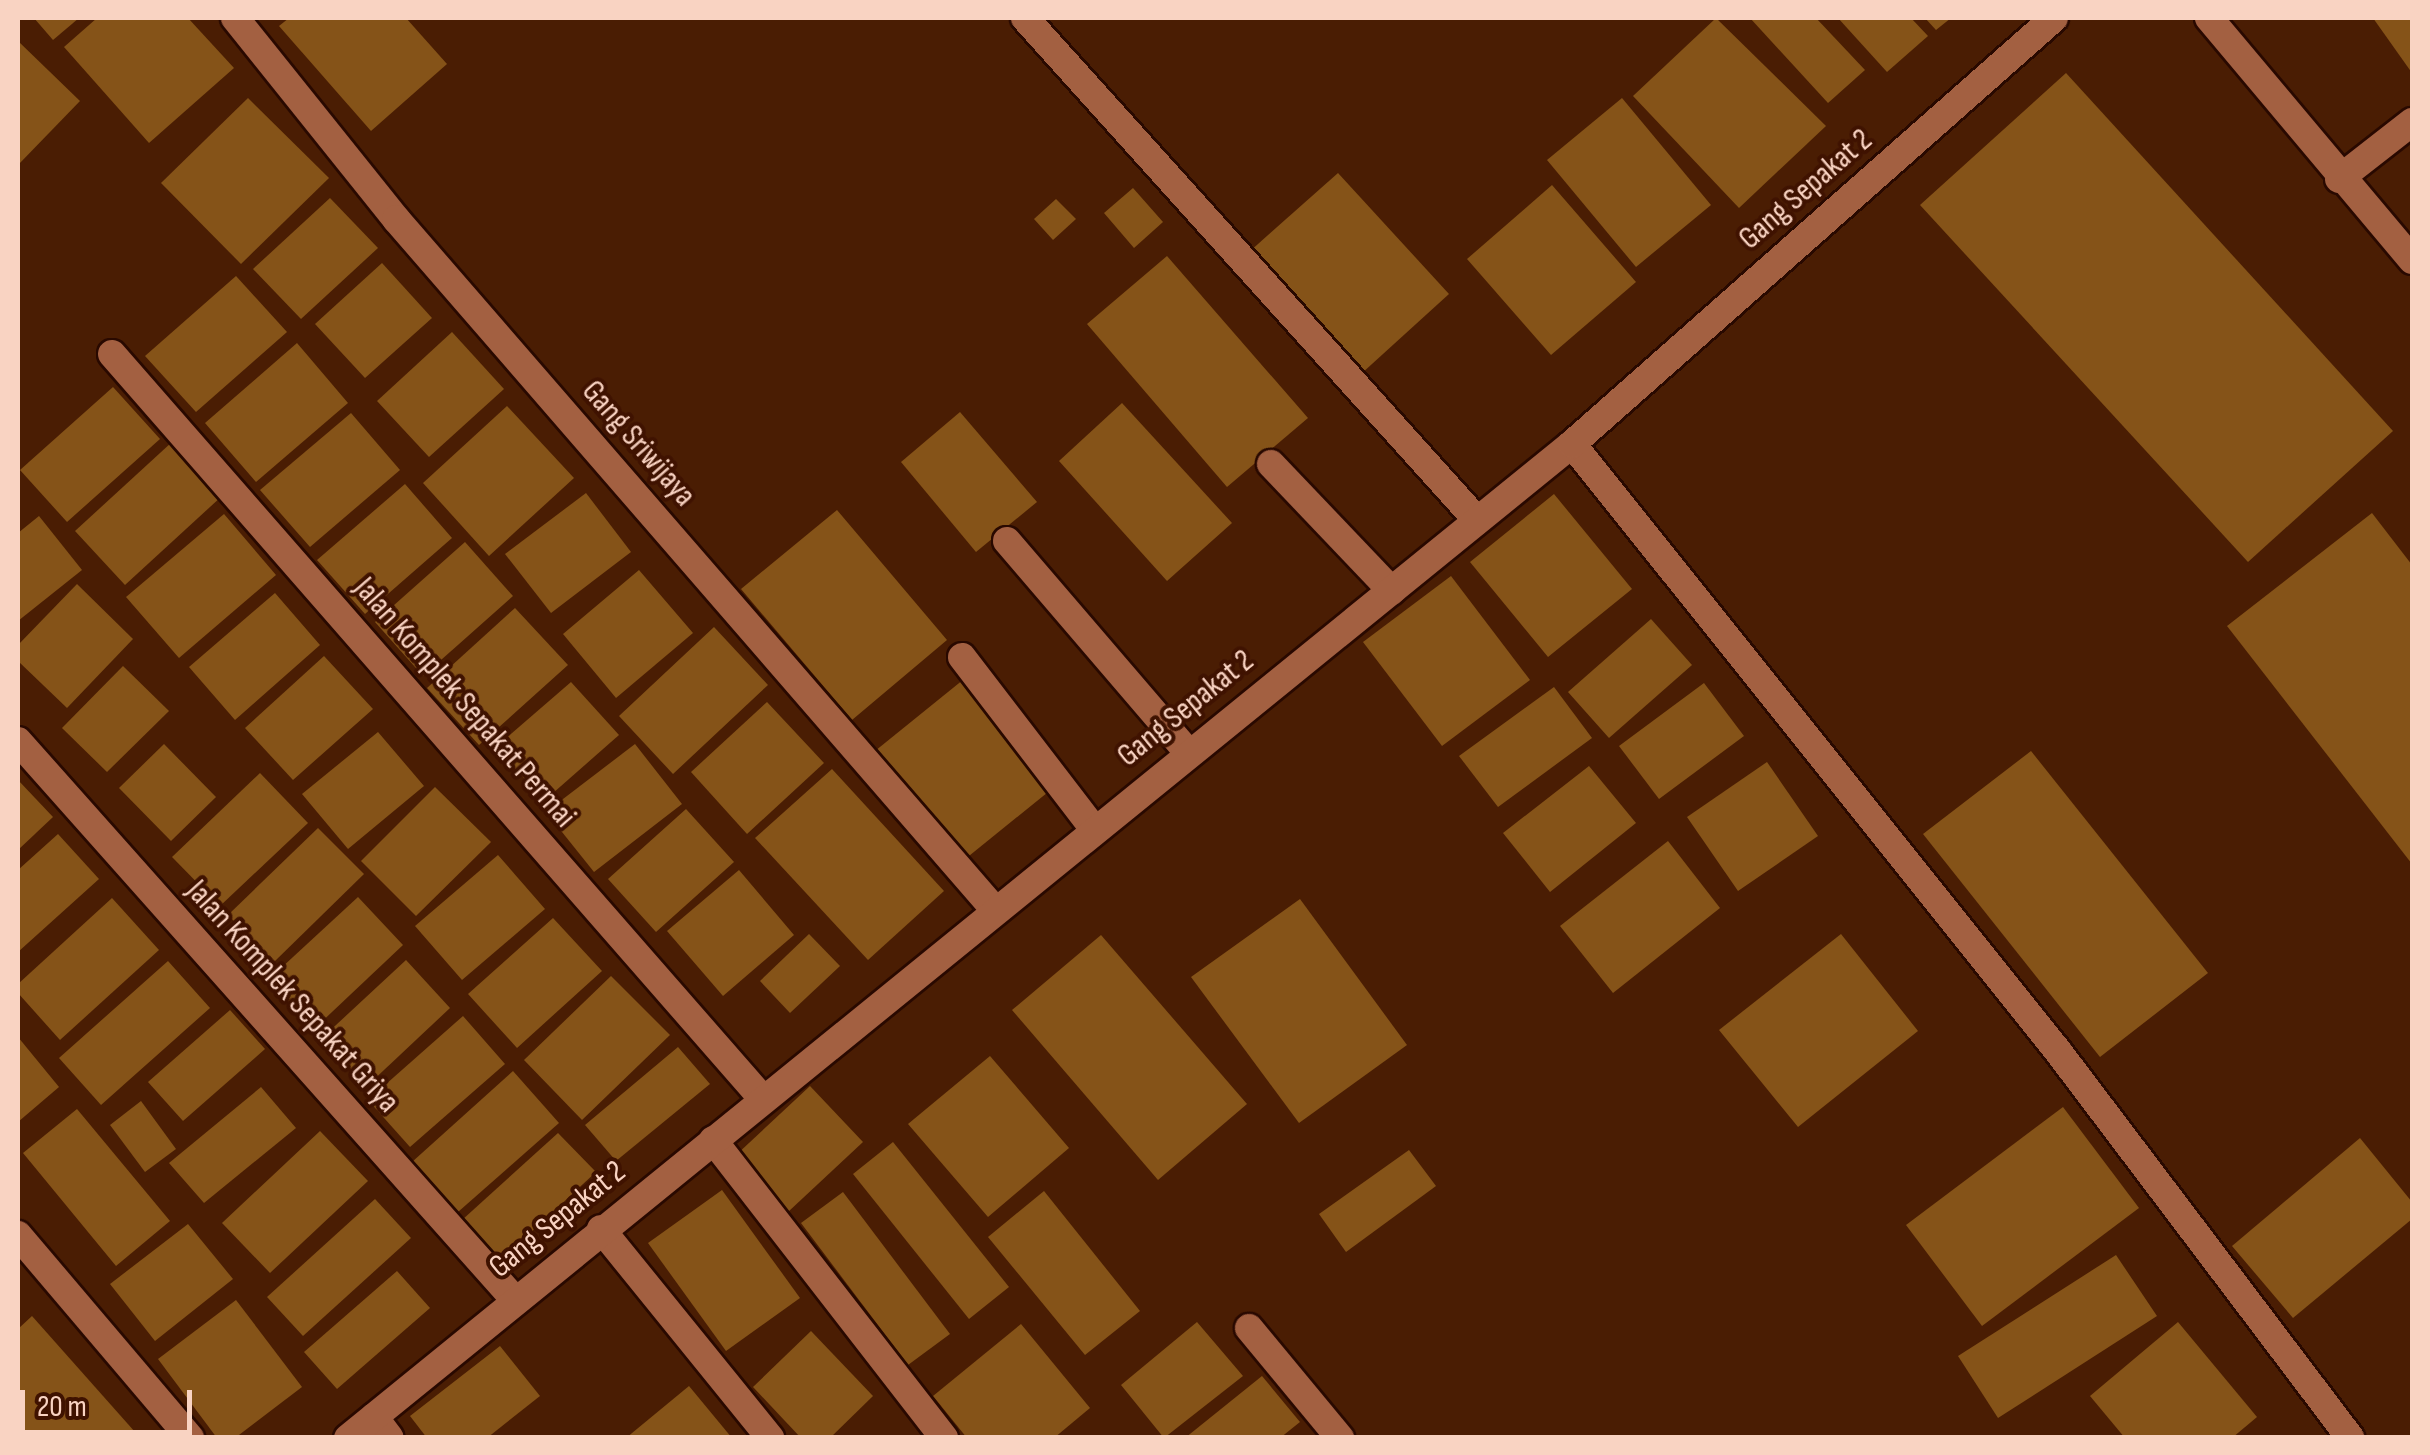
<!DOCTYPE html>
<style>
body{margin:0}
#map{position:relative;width:2430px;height:1455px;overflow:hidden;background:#4a1d03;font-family:"Sofia Sans Condensed",sans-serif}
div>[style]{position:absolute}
.building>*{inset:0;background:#855318}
.roads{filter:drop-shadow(2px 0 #290900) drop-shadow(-2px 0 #290900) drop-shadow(0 2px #290900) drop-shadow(0 -2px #290900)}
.service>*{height:28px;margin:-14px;padding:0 14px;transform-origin:14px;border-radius:14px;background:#a36041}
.minor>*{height:28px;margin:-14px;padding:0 14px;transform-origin:14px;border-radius:14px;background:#a36041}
.tertiary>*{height:28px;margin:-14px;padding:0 14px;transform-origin:14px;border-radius:14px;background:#a36041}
span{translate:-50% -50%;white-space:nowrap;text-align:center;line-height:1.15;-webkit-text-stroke:8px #3f1200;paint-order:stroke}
.street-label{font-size:32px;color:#f9d3c2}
.frame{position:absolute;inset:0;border:20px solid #f9d3c2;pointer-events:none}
.scale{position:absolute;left:20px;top:1390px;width:172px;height:45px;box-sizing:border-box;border:5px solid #f9d3c2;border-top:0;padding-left:12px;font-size:30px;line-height:35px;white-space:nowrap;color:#f9d3c2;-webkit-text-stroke:8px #3f1200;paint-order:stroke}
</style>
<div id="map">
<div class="building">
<div style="clip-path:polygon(34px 18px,79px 18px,53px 40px)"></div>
<div style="clip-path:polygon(97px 18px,188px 18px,234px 68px,149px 143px,64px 47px)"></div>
<div style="clip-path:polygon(289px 18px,406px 18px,447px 64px,371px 131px,279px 26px)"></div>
<div style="clip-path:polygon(1716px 18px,1826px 126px,1739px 208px,1633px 96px)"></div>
<div style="clip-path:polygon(1750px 18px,1816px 18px,1865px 70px,1828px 103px)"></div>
<div style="clip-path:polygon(1838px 18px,1911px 18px,1928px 36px,1887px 72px)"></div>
<div style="clip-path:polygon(1925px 18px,1951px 18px,1936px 30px)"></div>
<div style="clip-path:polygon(2373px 18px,2412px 18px,2412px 73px)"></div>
<div style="clip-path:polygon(18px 41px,80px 101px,18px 165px)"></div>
<div style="clip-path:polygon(2066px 73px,2393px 431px,2248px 562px,1920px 205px)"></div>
<div style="clip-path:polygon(248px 98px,329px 178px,241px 264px,161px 183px)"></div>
<div style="clip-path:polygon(1622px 98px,1711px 205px,1636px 267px,1547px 160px)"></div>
<div style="clip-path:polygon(1338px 173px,1449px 294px,1361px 374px,1249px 252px)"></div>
<div style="clip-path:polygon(1552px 185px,1636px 282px,1551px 355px,1467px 259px)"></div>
<div style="clip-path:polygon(1133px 188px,1163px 222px,1134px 248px,1104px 213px)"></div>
<div style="clip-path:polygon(330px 198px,378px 248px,301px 319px,253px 269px)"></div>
<div style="clip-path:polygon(1056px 199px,1076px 219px,1053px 240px,1034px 219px)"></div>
<div style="clip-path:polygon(1167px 256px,1308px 418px,1227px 487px,1087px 324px)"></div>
<div style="clip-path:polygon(382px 263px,432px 318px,365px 378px,315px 324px)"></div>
<div style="clip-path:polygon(236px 276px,287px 332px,196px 412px,145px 356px)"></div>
<div style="clip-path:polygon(452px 332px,504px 389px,429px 457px,377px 401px)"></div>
<div style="clip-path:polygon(297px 343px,348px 403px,256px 482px,205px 423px)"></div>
<div style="clip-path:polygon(113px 387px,160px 439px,67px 522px,20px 470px)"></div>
<div style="clip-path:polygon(1122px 403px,1232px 523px,1167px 581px,1059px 461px)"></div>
<div style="clip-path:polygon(507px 406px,574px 478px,489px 556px,423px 483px)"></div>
<div style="clip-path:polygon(960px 412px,1037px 502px,976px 552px,901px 462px)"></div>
<div style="clip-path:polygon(351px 413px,400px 470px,310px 547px,260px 490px)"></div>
<div style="clip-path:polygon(172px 442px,222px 496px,125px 585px,75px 531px)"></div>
<div style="clip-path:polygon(405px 484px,452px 538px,365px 614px,317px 560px)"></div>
<div style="clip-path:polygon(586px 493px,631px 552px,551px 613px,505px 554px)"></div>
<div style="clip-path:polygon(1554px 494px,1632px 589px,1548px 657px,1470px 562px)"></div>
<div style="clip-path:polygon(837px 510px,947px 640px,852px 720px,741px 589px)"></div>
<div style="clip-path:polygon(2372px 513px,2412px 565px,2412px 864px,2227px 626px)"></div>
<div style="clip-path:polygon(224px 514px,276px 575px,179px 658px,126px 597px)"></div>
<div style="clip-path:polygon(39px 516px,82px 570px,18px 621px,18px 533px)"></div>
<div style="clip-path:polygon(465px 542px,513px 596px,423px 676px,375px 622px)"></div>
<div style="clip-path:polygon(639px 570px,693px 633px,616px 698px,563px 634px)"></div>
<div style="clip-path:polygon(1451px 576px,1530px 680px,1442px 746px,1363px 642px)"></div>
<div style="clip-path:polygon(77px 584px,133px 639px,67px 708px,18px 661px,18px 645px)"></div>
<div style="clip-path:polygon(275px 593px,320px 645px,235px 720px,189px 667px)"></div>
<div style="clip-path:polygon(515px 608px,568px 665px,479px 745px,427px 688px)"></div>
<div style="clip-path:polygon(1651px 619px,1692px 665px,1609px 738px,1568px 692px)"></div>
<div style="clip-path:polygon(714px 627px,768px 685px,673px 774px,619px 716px)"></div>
<div style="clip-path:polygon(324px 656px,373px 709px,293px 780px,245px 728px)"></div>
<div style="clip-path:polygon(123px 666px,169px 711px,107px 772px,62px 728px)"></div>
<div style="clip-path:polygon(969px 675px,1058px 784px,964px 860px,875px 751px)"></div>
<div style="clip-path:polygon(571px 682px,619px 735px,544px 801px,496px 747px)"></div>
<div style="clip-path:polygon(1704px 683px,1744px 736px,1659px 799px,1619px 746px)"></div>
<div style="clip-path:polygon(1554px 687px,1592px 738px,1498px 807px,1459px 756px)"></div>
<div style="clip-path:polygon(767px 702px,824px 763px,747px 834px,691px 772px)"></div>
<div style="clip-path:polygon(378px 732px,424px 786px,348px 849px,302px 794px)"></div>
<div style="clip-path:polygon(164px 744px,216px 797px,171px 841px,119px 788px)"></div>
<div style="clip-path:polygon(635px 744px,682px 804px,594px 872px,546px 812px)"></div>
<div style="clip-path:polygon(2031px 751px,2208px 973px,2100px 1057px,1923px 834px)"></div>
<div style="clip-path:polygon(1767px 762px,1818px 836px,1738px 891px,1687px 817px)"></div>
<div style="clip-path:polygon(1589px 766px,1636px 823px,1550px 892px,1503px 833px)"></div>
<div style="clip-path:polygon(832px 769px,944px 891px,868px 960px,755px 838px)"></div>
<div style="clip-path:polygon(260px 773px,308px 823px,220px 906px,172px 857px)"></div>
<div style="clip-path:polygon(18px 780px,53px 817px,18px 850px)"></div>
<div style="clip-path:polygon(435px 787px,491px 842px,416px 916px,361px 861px)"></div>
<div style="clip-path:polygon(686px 809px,734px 862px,656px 932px,608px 879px)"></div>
<div style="clip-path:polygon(318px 828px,364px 874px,274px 962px,228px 915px)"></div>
<div style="clip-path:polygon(58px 834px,99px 879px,18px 952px,18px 870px)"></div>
<div style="clip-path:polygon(1668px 841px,1720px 908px,1613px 993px,1560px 926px)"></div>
<div style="clip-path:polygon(498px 855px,545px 909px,462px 980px,415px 926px)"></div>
<div style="clip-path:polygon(739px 870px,794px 935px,723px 996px,667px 931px)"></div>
<div style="clip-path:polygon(358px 897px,403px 945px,314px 1029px,267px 981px)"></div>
<div style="clip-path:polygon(112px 898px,159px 950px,60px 1040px,18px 993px,18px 984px)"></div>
<div style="clip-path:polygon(1300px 899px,1407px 1045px,1299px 1123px,1191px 977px)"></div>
<div style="clip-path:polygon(553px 918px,602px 971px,517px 1048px,468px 994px)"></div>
<div style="clip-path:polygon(809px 934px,840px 966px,790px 1013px,760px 981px)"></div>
<div style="clip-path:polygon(1841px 934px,1918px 1031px,1798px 1127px,1719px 1030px)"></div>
<div style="clip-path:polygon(1101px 935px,1247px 1104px,1158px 1180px,1012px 1010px)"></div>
<div style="clip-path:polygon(406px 960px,450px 1008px,367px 1086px,322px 1038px)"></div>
<div style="clip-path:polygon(168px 961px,210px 1008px,101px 1105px,59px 1058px)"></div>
<div style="clip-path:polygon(611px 976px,670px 1035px,582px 1120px,524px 1060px)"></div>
<div style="clip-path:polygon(230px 1010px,265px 1049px,183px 1121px,148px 1082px)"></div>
<div style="clip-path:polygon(463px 1016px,505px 1064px,410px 1147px,368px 1100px)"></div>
<div style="clip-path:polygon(18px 1037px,59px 1087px,18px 1122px)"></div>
<div style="clip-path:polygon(678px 1047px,710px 1084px,616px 1161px,585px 1125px)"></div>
<div style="clip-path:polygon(990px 1056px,1069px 1148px,988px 1217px,908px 1124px)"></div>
<div style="clip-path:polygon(513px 1071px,559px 1123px,458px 1212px,412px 1162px)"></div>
<div style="clip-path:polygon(810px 1086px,863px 1142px,788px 1212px,735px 1156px)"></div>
<div style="clip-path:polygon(261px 1087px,296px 1128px,204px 1203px,169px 1163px)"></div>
<div style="clip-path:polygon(141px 1101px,176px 1149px,145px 1172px,110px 1125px)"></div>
<div style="clip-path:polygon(2063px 1107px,2139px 1208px,1982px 1326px,1906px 1225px)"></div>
<div style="clip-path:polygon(77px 1109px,170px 1221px,116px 1266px,23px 1153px)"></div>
<div style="clip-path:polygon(320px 1131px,368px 1181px,270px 1273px,222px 1223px)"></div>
<div style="clip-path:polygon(558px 1133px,596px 1172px,500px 1261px,462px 1220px)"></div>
<div style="clip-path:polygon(2360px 1138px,2412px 1202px,2412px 1219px,2293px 1318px,2232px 1246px)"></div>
<div style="clip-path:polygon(893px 1142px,1009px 1287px,969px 1319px,853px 1174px)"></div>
<div style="clip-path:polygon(1409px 1150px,1436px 1186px,1346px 1252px,1319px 1214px)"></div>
<div style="clip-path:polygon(722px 1190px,800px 1298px,726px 1351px,648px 1243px)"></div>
<div style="clip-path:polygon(1044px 1191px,1140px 1311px,1085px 1355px,988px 1237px)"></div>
<div style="clip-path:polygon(843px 1192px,950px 1334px,908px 1365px,801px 1223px)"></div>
<div style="clip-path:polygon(375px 1199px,411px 1238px,303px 1336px,267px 1297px)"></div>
<div style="clip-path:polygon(188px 1224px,233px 1279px,155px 1341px,110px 1284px)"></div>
<div style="clip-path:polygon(2116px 1255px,2157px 1316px,1998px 1418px,1958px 1356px)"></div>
<div style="clip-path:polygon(397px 1271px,430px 1308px,337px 1389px,304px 1352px)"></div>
<div style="clip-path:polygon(236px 1300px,302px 1387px,235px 1438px,217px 1438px,158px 1359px)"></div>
<div style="clip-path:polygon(32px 1316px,135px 1432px,129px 1438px,18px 1438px,18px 1329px)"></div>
<div style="clip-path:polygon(1197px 1322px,1243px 1376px,1164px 1438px,1121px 1385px)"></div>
<div style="clip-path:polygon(2178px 1322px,2257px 1417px,2232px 1438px,2125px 1438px,2090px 1396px)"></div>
<div style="clip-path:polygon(1021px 1324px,1090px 1408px,1054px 1438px,967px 1438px,933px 1396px)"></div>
<div style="clip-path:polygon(811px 1331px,873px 1396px,830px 1438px,801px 1438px,753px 1387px)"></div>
<div style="clip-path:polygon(500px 1346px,540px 1396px,487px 1438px,427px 1438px,410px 1416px)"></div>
<div style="clip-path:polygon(1262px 1376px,1300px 1422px,1280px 1438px,1185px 1438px)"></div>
<div style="clip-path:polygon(689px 1386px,732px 1438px,626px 1438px)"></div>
</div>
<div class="roads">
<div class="service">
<div style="left:1271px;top:464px;width:175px;rotate:46.4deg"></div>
<div style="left:1007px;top:541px;width:279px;rotate:49.4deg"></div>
<div style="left:962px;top:657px;width:217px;rotate:52.5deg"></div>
</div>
<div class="minor">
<div style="left:235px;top:18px;width:258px;rotate:51.3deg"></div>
<div style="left:396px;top:219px;width:914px;rotate:49.08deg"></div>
<div style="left:1025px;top:18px;width:676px;rotate:48deg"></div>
<div style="left:2339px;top:179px;width:93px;rotate:-38deg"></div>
<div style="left:112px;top:354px;width:988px;rotate:48.86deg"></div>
<div style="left:1572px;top:444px;width:776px;rotate:51.33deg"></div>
<div style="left:2057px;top:1050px;width:486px;rotate:52.9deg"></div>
<div style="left:18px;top:741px;width:748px;rotate:48.36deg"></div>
<div style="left:713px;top:1140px;width:377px;rotate:52.2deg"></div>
<div style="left:601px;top:1229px;width:269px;rotate:51deg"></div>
<div style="left:18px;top:1235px;width:266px;rotate:49.7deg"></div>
<div style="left:1249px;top:1328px;width:143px;rotate:50.4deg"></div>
<div style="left:374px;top:1417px;width:26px;rotate:53deg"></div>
<div style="left:348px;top:1438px;width:1577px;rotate:-39.08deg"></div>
<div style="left:1572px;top:444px;width:643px;rotate:-41.47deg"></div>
</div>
<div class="tertiary">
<div style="left:2209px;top:18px;width:316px;rotate:50deg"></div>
</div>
</div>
<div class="street-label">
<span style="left:1806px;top:190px;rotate:-41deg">Gang Sepakat 2</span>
<span style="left:638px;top:444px;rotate:49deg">Gang Sriwijaya</span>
<span style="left:464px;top:703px;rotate:49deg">Jalan Komplek Sepakat Permai</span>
<span style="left:1186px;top:709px;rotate:-39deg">Gang Sepakat 2</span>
<span style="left:292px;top:997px;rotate:48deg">Jalan Komplek Sepakat Griya</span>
<span style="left:558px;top:1220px;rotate:-39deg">Gang Sepakat 2</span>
</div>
<div class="frame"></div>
<div class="scale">20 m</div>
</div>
